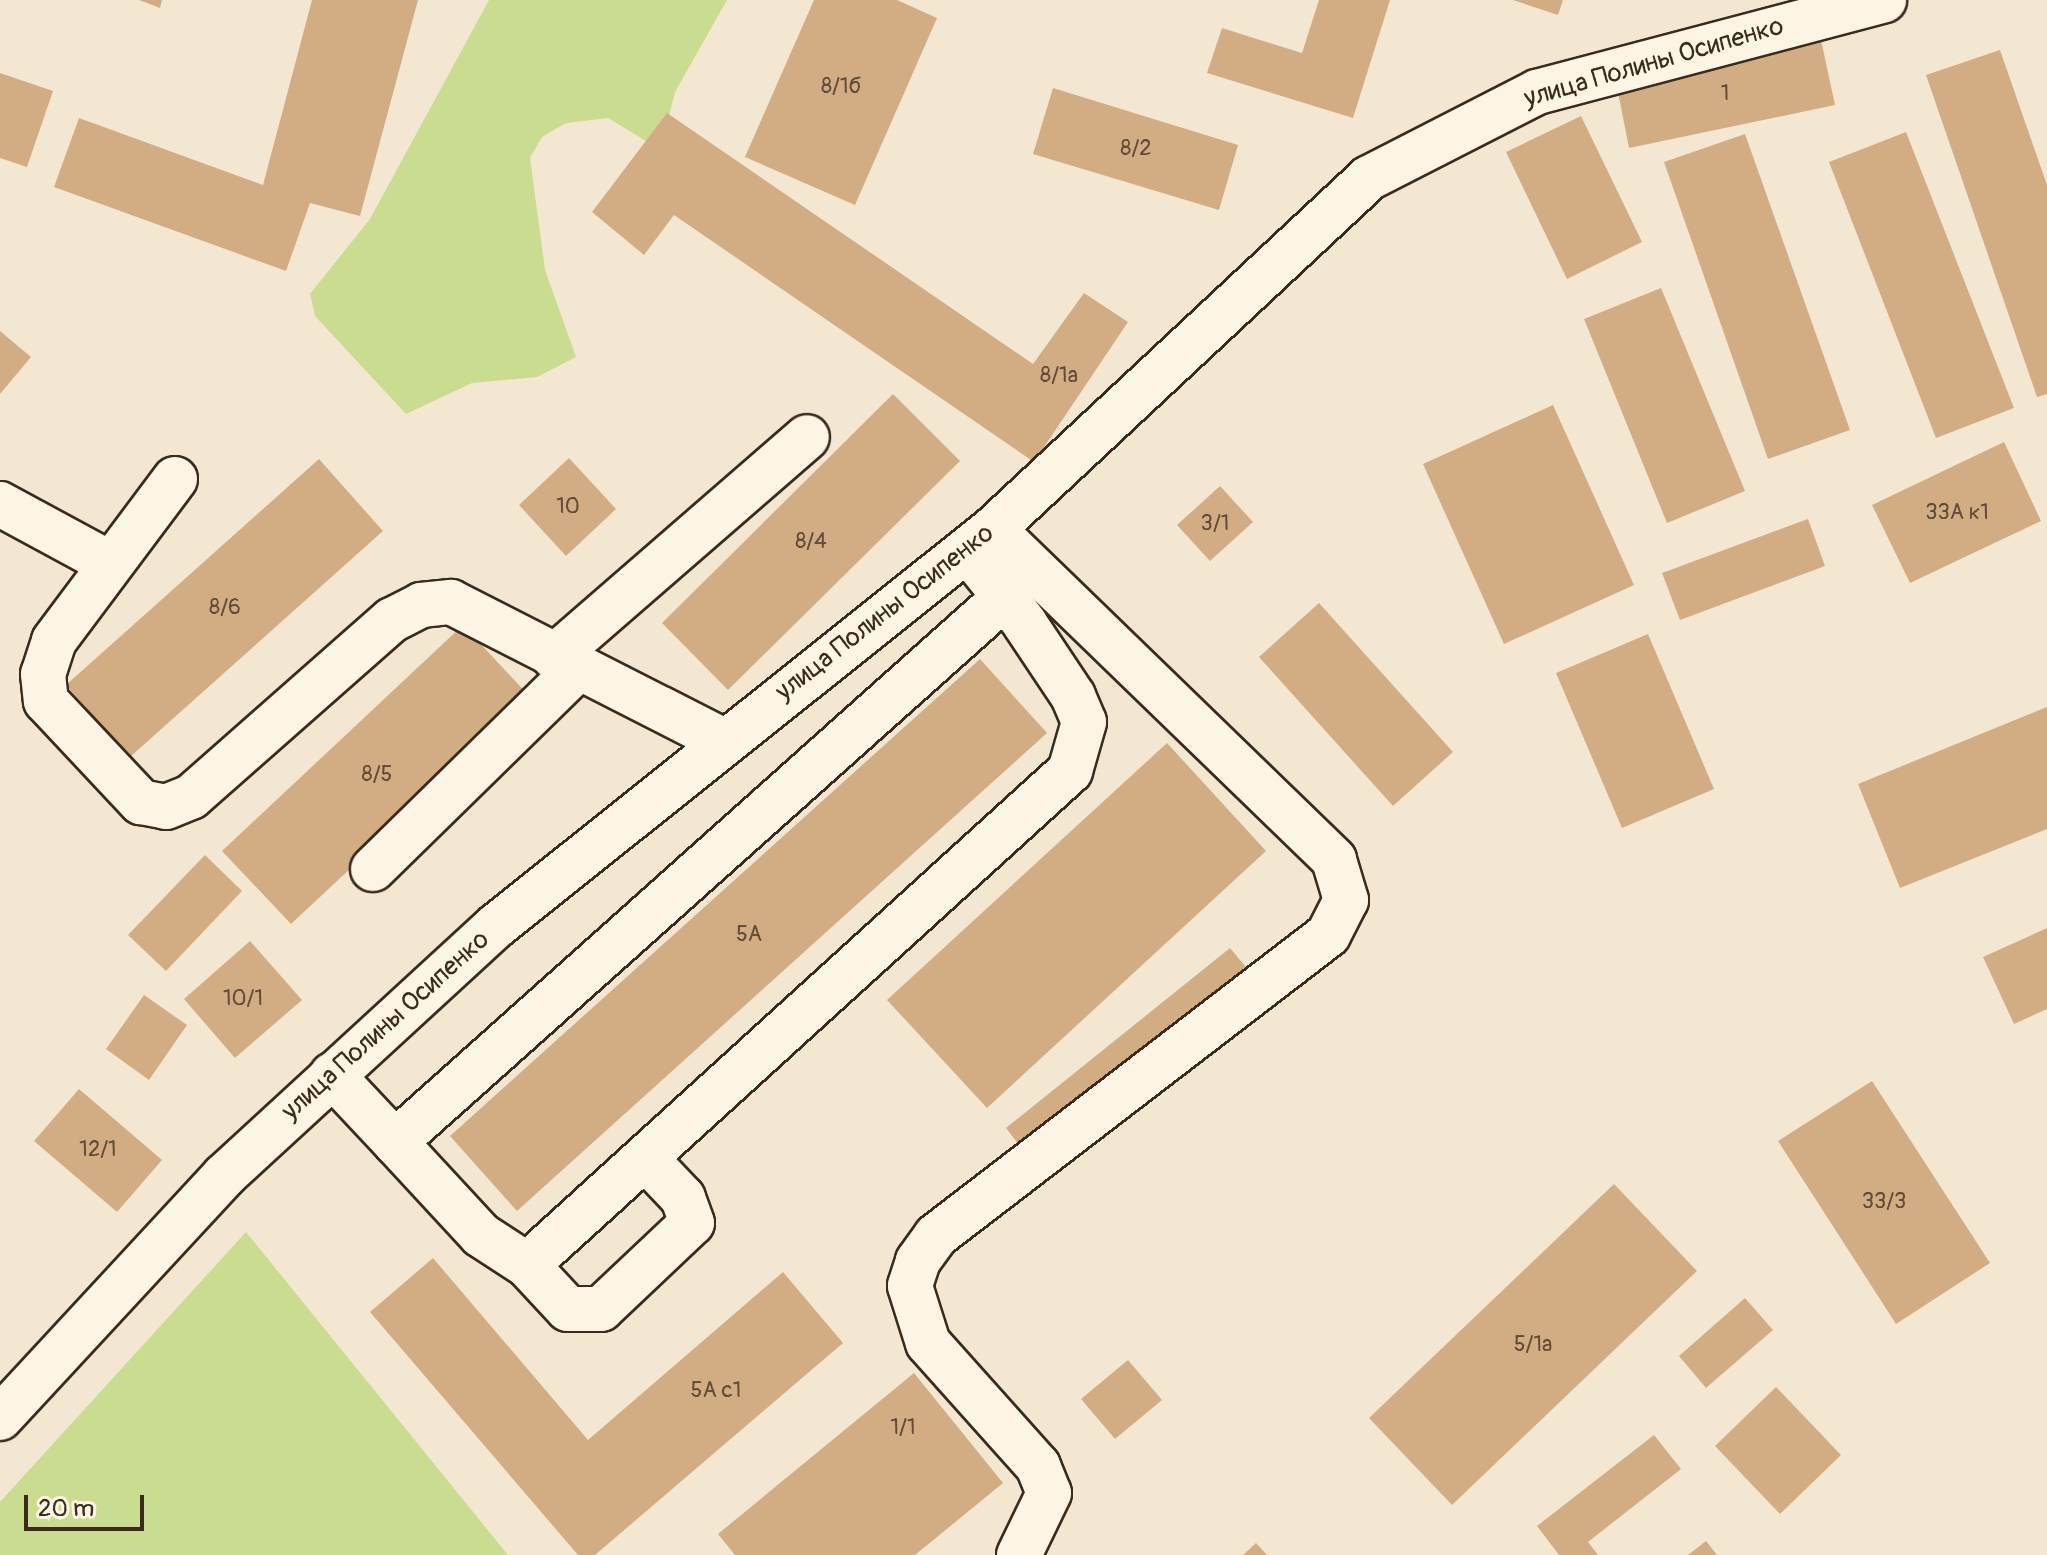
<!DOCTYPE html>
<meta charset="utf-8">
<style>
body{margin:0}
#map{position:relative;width:2047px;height:1555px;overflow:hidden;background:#f4e7d2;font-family:Pangolin,sans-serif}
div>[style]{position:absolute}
.green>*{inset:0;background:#c9dc90}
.building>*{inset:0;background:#d2ad84}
.roads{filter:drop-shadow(2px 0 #3b2a1e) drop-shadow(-2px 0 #3b2a1e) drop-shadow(0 2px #3b2a1e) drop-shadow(0 -2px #3b2a1e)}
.minor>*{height:44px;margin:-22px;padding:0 22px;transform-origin:22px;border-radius:22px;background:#fcf5e5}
span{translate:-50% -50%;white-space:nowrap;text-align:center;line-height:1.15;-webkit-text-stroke:7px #fcf5e5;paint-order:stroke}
.number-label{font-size:22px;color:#614b38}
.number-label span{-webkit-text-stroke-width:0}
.street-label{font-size:26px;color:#3b2a1e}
.scale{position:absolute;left:24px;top:1495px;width:120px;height:36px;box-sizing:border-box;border:4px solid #3b2a1e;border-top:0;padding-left:10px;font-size:24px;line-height:28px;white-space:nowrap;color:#3b2a1e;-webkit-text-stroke:6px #fcf5e5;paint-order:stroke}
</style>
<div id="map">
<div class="green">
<div style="clip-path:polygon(489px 0,727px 0,675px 92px,665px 131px,646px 141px,608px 118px,566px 123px,542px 137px,530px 158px,545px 270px,576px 357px,537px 377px,472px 383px,406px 414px,315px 316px,310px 294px,370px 219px)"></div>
<div style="clip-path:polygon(246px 1232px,508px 1555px,0 1555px,0 1502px)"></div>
</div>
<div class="building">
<div style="clip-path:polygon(139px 0,162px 0,160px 8px)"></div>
<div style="clip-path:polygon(312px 0,418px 0,360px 216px,310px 203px,286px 271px,54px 187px,79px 118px,263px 185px)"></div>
<div style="clip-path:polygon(814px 0,897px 0,937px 18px,855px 205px,745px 157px)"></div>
<div style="clip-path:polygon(1319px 0,1390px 0,1353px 118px,1207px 73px,1222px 28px,1302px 53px)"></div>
<div style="clip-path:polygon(1513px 0,1563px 0,1558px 15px)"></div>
<div style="clip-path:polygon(1821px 40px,1835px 105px,1629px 148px,1616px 82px)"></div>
<div style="clip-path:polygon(2000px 50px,2047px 185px,2047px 394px,2037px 397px,1926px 75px)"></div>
<div style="clip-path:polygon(0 73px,53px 91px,27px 167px,0 158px)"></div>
<div style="clip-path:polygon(1053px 88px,1238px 145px,1219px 210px,1033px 154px)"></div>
<div style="clip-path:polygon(667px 113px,1033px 364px,1084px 293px,1128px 322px,1034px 462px,674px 215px,644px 255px,592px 212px)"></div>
<div style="clip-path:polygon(1581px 116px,1642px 242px,1567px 279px,1506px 152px)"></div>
<div style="clip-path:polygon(1906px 132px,2014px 408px,1936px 438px,1829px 162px)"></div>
<div style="clip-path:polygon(1745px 134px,1850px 430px,1768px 459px,1664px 162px)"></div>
<div style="clip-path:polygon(1661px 288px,1745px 491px,1667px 523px,1584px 319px)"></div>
<div style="clip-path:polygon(0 331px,31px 357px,0 394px)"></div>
<div style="clip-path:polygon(893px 394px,960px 461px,728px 690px,662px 623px)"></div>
<div style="clip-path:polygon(1553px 405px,1634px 585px,1504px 644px,1423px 464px)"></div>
<div style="clip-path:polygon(2004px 442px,2041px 521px,1910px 583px,1872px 505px)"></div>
<div style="clip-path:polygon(569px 458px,616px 509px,566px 556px,519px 505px)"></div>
<div style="clip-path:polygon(319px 459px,383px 531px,130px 757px,66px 685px)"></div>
<div style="clip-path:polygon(1220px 486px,1253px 522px,1210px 561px,1177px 525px)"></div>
<div style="clip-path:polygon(1808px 519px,1825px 566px,1680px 620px,1662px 573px)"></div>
<div style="clip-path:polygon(1319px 603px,1453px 752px,1393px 806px,1259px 657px)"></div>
<div style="clip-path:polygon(463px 625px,532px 699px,291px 924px,222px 851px)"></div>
<div style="clip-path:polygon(1648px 634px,1714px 789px,1622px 828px,1556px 673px)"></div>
<div style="clip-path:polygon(980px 659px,1047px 733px,517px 1211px,450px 1136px)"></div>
<div style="clip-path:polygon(2047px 707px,2047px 829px,1900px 888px,1858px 784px)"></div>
<div style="clip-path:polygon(1167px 743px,1266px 851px,987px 1108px,887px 1000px)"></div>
<div style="clip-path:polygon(205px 855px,242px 891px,166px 971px,128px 935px)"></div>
<div style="clip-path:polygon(2047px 928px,2047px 1009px,2014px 1024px,1983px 957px)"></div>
<div style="clip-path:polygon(250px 941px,302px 1000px,235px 1058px,184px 999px)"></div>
<div style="clip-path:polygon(1230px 948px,1254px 977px,1029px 1158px,1006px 1128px)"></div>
<div style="clip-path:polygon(144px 995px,187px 1025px,149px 1080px,106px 1049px)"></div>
<div style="clip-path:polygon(1872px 1081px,1990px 1263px,1896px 1324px,1778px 1141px)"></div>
<div style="clip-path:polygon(79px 1089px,162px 1160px,117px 1212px,34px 1141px)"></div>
<div style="clip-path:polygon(1614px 1184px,1697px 1271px,1452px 1505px,1369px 1418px)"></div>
<div style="clip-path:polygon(433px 1258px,588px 1440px,783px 1272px,843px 1343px,595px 1555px,578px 1555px,370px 1312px)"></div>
<div style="clip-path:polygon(1745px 1298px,1773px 1330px,1706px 1388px,1679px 1356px)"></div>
<div style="clip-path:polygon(1128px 1360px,1162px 1400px,1115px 1439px,1081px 1399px)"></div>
<div style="clip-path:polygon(914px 1373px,1003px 1483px,915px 1555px,735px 1555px,718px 1534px)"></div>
<div style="clip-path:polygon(1776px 1387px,1841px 1455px,1780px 1514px,1715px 1446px)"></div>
<div style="clip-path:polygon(1654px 1435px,1681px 1469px,1588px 1542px,1598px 1555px,1559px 1555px,1537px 1526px)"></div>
<div style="clip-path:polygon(1706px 1541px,1717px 1555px,1688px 1555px)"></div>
<div style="clip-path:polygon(1256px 1543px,1267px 1555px,1243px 1555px)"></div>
</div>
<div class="roads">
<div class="minor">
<div style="left:175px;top:479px;width:202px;rotate:126.8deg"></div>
<div style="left:54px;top:641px;width:35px;rotate:108deg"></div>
<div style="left:43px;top:674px;width:27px;rotate:84deg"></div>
<div style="left:46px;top:701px;width:139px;rotate:46.8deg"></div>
<div style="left:141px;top:802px;width:25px;rotate:11deg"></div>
<div style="left:166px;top:807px;width:27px;rotate:-22deg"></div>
<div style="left:191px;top:797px;width:268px;rotate:-41.4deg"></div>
<div style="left:392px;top:620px;width:33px;rotate:-27deg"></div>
<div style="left:421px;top:605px;width:30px;rotate:-6deg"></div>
<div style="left:451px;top:602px;width:306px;rotate:27deg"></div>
<div style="left:0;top:504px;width:124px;rotate:28.4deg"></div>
<div style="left:993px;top:529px;width:475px;rotate:44.1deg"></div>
<div style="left:1334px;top:860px;width:42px;rotate:73.3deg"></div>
<div style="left:1346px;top:900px;width:39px;rotate:117deg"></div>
<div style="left:1328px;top:935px;width:494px;rotate:142.5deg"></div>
<div style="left:936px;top:1236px;width:31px;rotate:126deg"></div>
<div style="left:918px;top:1261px;width:26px;rotate:108deg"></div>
<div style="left:910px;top:1286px;width:60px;rotate:72.5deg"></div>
<div style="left:928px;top:1343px;width:165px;rotate:48.2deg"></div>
<div style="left:1038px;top:1466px;width:29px;rotate:68deg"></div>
<div style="left:1049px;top:1493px;width:69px;rotate:115.8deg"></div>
<div style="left:967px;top:550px;width:60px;rotate:51deg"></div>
<div style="left:1005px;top:597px;width:34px;rotate:53deg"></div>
<div style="left:1025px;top:624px;width:87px;rotate:56.3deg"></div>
<div style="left:1073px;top:696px;width:28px;rotate:67deg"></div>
<div style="left:1084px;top:722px;width:51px;rotate:105.9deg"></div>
<div style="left:1070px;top:771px;width:734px;rotate:137.71deg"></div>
<div style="left:527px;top:1265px;width:55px;rotate:-146.9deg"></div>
<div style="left:481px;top:1235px;width:127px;rotate:-132.8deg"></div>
<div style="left:395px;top:1142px;width:818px;rotate:-41.78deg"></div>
<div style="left:554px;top:657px;width:335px;rotate:-41deg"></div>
<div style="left:373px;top:869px;width:283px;rotate:-44.4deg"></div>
<div style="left:332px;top:1075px;width:92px;rotate:46.8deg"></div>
<div style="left:527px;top:1265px;width:60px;rotate:47deg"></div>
<div style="left:568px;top:1309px;width:33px"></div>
<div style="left:601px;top:1309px;width:125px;rotate:-43.4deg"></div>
<div style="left:692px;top:1223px;width:27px;rotate:-110deg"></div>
<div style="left:683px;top:1198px;width:55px;rotate:-133.5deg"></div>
<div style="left:0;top:1418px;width:330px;rotate:-47.2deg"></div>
<div style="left:224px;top:1176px;width:369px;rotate:-42.6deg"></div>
<div style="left:496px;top:926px;width:636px;rotate:-38.62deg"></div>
<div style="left:993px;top:529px;width:514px;rotate:-43.03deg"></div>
<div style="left:1369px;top:178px;width:189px;rotate:-27.1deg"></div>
<div style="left:1537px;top:92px;width:359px;rotate:-14.8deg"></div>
</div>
</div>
<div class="number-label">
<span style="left:841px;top:87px">8/1б</span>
<span style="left:1725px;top:94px">1</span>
<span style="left:1136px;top:149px">8/2</span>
<span style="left:1059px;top:376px">8/1а</span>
<span style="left:568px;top:507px">10</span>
<span style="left:1957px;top:513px">33А к1</span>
<span style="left:1215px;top:524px">3/1</span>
<span style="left:811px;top:542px">8/4</span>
<span style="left:225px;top:608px">8/6</span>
<span style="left:377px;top:775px">8/5</span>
<span style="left:749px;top:935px">5А</span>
<span style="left:243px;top:999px">10/1</span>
<span style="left:98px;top:1150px">12/1</span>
<span style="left:1884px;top:1202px">33/3</span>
<span style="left:1533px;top:1345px">5/1а</span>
<span style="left:716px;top:1391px">5А с1</span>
<span style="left:903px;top:1428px">1/1</span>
</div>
<div class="street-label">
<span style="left:1654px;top:63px;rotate:-16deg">улица Полины Осипенко</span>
<span style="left:885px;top:613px;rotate:-38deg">улица Полины Осипенко</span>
<span style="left:386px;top:1026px;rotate:-42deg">улица Полины Осипенко</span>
</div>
<div class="scale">20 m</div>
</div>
